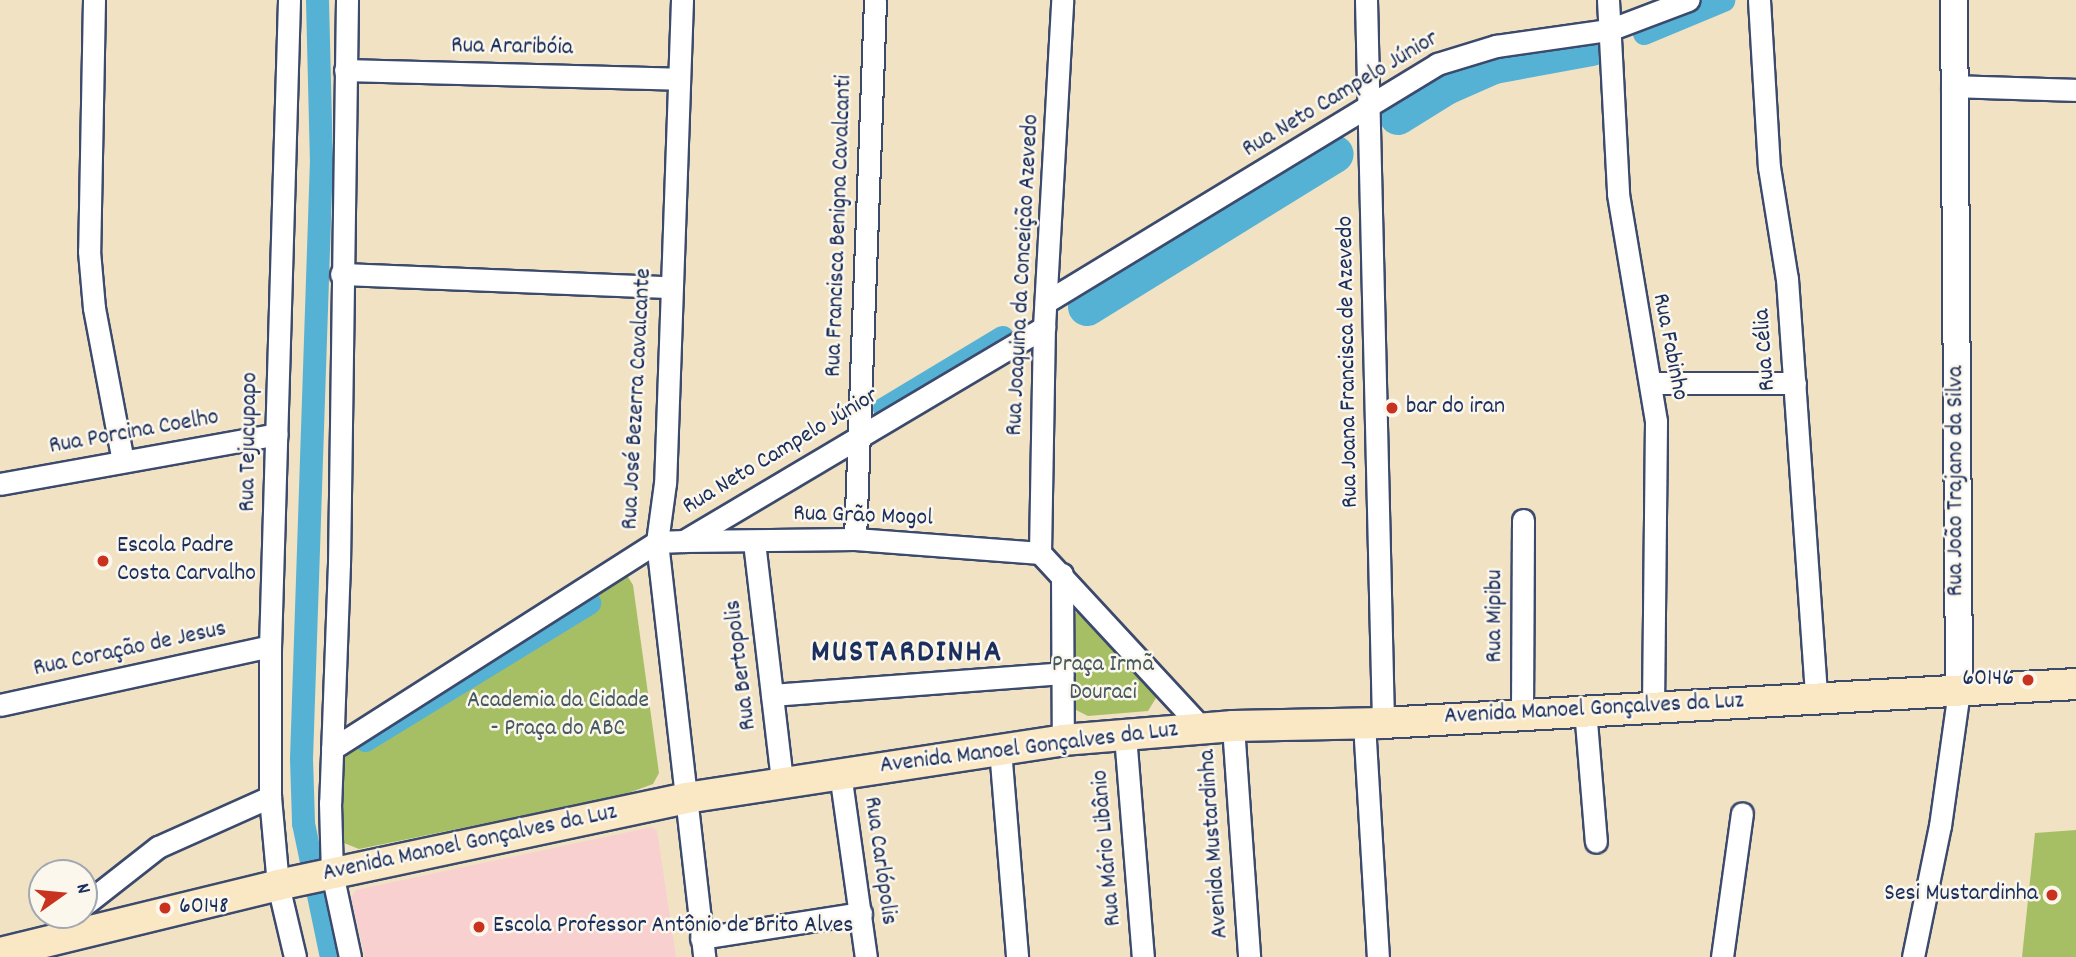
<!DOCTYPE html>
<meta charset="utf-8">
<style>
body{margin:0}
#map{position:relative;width:2076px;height:957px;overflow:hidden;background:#f1e2c4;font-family:Dekko,sans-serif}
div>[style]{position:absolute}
.built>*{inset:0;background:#f7d0cf}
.green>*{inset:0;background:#a7bf64}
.canal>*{height:23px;margin:-11.5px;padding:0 11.5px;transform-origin:11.5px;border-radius:11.5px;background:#56b2d4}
.river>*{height:38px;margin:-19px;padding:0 19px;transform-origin:19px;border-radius:19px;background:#56b2d4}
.roads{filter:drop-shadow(2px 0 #3b4a6d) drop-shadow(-2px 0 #3b4a6d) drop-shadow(0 2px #3b4a6d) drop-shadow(0 -2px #3b4a6d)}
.minor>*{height:21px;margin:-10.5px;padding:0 10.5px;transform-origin:10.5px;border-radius:10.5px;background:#fff}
.tertiary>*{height:26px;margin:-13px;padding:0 13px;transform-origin:13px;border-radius:13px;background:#fff}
.secondary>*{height:30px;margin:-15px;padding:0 15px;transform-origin:15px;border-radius:15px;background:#fae7c3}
.dots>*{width:19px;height:19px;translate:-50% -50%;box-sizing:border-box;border:4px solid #fbf7ec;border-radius:50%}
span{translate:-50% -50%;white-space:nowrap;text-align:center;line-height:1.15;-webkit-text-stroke:5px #fbf7ec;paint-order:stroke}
.street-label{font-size:24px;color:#1b2f5e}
.poi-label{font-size:24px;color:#1b2f5e}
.left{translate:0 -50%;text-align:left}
.right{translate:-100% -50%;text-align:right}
.park-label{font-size:24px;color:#455a60}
.district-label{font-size:32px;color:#1b2f5e;font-weight:700;letter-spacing:2px}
.north{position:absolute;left:28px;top:859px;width:70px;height:70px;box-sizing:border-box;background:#fbf7ec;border:2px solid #a1a7b3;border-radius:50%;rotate:75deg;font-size:19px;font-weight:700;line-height:28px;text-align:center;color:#1b2f5e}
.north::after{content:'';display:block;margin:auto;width:24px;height:32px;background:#c8321e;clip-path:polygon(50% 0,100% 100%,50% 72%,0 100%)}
</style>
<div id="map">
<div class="built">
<div style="clip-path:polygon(652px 827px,657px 831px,676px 957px,365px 957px,351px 898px,356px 890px)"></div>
</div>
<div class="green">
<div style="clip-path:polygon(616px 575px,628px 577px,633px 585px,659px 773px,653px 784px,620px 796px,359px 849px,344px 843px,340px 762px,355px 740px)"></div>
<div style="clip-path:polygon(1081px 611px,1153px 686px,1156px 698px,1148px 711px,1088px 716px,1074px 709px,1071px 615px)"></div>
<div style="clip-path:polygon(2076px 830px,2076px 957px,2022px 957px,2035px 833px)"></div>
</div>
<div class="canal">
<div style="left:317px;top:0;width:159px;rotate:88.6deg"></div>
<div style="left:321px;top:159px;width:599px;rotate:91.91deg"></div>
<div style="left:301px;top:758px;width:65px;rotate:88.2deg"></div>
<div style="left:303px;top:823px;width:137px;rotate:78.2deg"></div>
<div style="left:1644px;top:33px;width:86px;rotate:-22.7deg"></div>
<div style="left:884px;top:408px;width:138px;rotate:-31deg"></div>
<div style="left:365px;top:740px;width:263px;rotate:-31.5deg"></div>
</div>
<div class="river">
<div style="left:1398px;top:116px;width:57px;rotate:-32deg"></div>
<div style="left:1446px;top:86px;width:52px;rotate:-23.6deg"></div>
<div style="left:1494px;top:65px;width:99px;rotate:-10.5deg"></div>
<div style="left:1087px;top:307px;width:291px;rotate:-31.7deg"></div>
</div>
<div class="roads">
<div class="minor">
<div style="left:94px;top:0;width:251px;rotate:91.1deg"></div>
<div style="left:89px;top:251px;width:57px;rotate:85deg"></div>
<div style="left:94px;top:308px;width:156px;rotate:79.3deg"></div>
<div style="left:289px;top:0;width:646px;rotate:91.68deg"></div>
<div style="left:270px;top:646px;width:151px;rotate:90deg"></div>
<div style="left:270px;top:797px;width:88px;rotate:84.8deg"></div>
<div style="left:278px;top:885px;width:74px;rotate:76.7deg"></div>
<div style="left:347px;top:0;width:563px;rotate:90.81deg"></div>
<div style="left:339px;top:563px;width:240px;rotate:92.1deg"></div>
<div style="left:330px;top:803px;width:70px;rotate:88.4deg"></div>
<div style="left:332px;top:873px;width:86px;rotate:77.9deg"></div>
<div style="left:682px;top:0;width:483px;rotate:92deg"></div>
<div style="left:665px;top:483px;width:60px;rotate:97.7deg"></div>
<div style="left:657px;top:542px;width:418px;rotate:83.5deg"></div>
<div style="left:1366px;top:0;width:723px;rotate:88.65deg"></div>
<div style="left:1608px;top:0;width:194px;rotate:87deg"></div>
<div style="left:1618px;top:194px;width:231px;rotate:80.5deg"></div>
<div style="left:1656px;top:422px;width:283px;rotate:90.6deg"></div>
<div style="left:1759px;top:0;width:167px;rotate:86.6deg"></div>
<div style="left:1769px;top:167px;width:113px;rotate:80.9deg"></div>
<div style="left:1787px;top:279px;width:419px;rotate:86deg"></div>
<div style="left:345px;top:70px;width:333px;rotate:1.5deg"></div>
<div style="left:1952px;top:86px;width:124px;rotate:1.8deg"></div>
<div style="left:341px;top:274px;width:329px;rotate:2.3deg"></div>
<div style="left:1046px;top:302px;width:458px;rotate:-31.3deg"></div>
<div style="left:1437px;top:64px;width:62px;rotate:-17deg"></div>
<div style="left:1496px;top:46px;width:114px;rotate:-8.1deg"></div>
<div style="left:1609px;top:30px;width:85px;rotate:-20.8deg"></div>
<div style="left:1652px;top:383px;width:143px"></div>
<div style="left:0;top:484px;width:281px;rotate:-10.2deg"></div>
<div style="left:855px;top:539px;width:539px;rotate:-87.87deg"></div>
<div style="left:684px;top:541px;width:171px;rotate:-0.7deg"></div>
<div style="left:855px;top:539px;width:186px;rotate:4.3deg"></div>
<div style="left:754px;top:542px;width:242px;rotate:83.3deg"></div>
<div style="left:1040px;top:553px;width:226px;rotate:-89deg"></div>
<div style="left:1044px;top:327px;width:327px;rotate:-86.8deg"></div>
<div style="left:1040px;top:553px;width:240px;rotate:47.2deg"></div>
<div style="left:1062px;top:574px;width:166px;rotate:89.7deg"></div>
<div style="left:772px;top:695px;width:291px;rotate:-4.3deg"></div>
<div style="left:0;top:705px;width:276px;rotate:-12.3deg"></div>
<div style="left:1585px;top:709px;width:133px;rotate:85.3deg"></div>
<div style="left:1522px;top:713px;width:193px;rotate:-89.7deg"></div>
<div style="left:1364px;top:723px;width:234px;rotate:86.6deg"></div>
<div style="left:1233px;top:726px;width:232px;rotate:86deg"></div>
<div style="left:1125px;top:735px;width:223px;rotate:85.4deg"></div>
<div style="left:332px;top:749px;width:385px;rotate:-32.5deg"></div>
<div style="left:657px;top:542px;width:27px;rotate:-2deg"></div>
<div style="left:684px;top:541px;width:419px;rotate:-30.7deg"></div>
<div style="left:1000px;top:749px;width:209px;rotate:85.3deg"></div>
<div style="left:840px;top:773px;width:186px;rotate:82deg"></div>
<div style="left:84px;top:905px;width:94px;rotate:-38.1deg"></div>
<div style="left:158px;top:847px;width:123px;rotate:-24.1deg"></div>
<div style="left:701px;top:938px;width:162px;rotate:-8.9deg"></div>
<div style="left:1722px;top:957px;width:145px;rotate:-82.1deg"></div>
<div style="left:1913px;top:957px;width:134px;rotate:-78.4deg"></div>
<div style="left:1940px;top:826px;width:137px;rotate:-82deg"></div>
</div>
<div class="tertiary">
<div style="left:1954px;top:0;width:690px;rotate:89.58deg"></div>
</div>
<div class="secondary">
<div style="left:0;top:953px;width:286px;rotate:-13.7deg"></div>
<div style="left:278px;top:885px;width:417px;rotate:-12deg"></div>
<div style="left:686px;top:798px;width:381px;rotate:-8.7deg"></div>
<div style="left:1063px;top:740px;width:171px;rotate:-4.7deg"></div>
<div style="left:1233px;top:726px;width:150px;rotate:-1.1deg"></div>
<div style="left:1383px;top:723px;width:694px;rotate:-3.22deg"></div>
</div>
</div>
<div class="dots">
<div style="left:1392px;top:408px;background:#c8321e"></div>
<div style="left:103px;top:561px;background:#c8321e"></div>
<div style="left:2028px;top:680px;background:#c8321e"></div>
<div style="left:2052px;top:895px;background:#c8321e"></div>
<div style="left:165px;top:908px;background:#c8321e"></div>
<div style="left:479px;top:927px;background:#c8321e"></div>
</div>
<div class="street-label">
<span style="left:512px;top:48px;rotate:1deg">Rua Araribóia</span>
<span style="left:1341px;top:95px;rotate:-31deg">Rua Neto Campelo Júnior</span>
<span style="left:840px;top:226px;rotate:-88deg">Rua Francisca Benigna Cavalcanti</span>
<span style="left:1024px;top:275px;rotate:-87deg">Rua Joaquina da Conceição Azevedo</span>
<span style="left:1669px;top:347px;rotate:79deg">Rua Fabinho</span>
<span style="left:1766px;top:350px;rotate:-94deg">Rua Célia</span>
<span style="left:1349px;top:362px;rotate:-91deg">Rua Joana Francisca de Azevedo</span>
<span style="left:638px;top:399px;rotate:-87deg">Rua José Bezerra Cavalcante</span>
<span style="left:134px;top:433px;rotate:-10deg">Rua Porcina Coelho</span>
<span style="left:250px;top:442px;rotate:-89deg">Rua Tejucupapo</span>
<span style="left:781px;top:452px;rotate:-31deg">Rua Neto Campelo Júnior</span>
<span style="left:1957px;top:481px;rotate:-90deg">Rua João Trajano da Silva</span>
<span style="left:863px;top:517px;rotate:2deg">Rua Grão Mogol</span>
<span style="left:1496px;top:616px;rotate:-90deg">Rua Mipibu</span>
<span style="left:130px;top:650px;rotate:-12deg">Rua Coração de Jesus</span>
<span style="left:742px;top:665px;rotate:-97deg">Rua Bertopolis</span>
<span style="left:1594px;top:710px;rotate:-3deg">Avenida Manoel Gonçalves da Luz</span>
<span style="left:1029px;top:749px;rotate:-7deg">Avenida Manoel Gonçalves da Luz</span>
<span style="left:470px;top:844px;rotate:-12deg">Avenida Manoel Gonçalves da Luz</span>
<span style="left:1215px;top:844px;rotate:-94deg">Avenida Mustardinha</span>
<span style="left:1108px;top:848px;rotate:-95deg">Rua Mário Libânio</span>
<span style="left:879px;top:861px;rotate:82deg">Rua Carlópolis</span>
</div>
<div class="poi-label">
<span class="left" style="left:1406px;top:408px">bar do iran</span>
<span class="left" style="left:117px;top:561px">Escola Padre<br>Costa Carvalho</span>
<span class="right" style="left:2014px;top:680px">60146</span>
<span class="right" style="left:2038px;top:895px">Sesi Mustardinha</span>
<span class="left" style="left:179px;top:908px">60148</span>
<span class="left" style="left:493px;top:927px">Escola Professor Antônio de Brito Alves</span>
</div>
<div class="park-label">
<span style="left:1103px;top:680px">Praça Irmã<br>Douraci</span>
<span style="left:558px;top:716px">Academia da Cidade<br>- Praça do ABC</span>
</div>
<div class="district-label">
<span style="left:907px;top:654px">MUSTARDINHA</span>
</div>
<div class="north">N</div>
</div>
